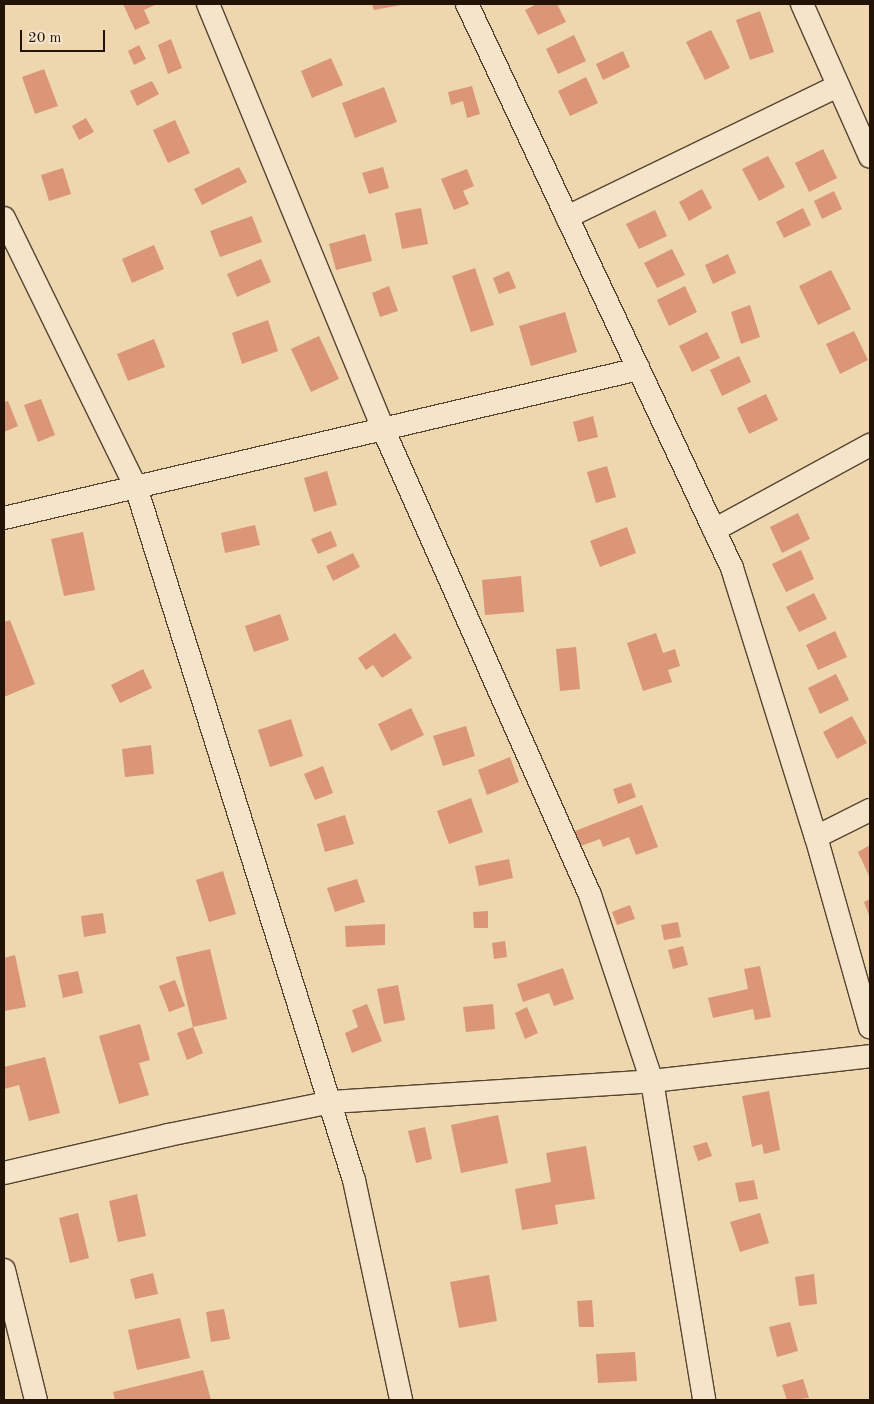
<!DOCTYPE html>
<style>
body{margin:0}
#map{position:relative;width:874px;height:1404px;overflow:hidden;background:#eed6ae;font-family:"Old Standard TT",serif}
div>[style]{position:absolute}
.building>*{inset:0;background:#da9677}
.roads{filter:drop-shadow(1px 0 #564431) drop-shadow(-1px 0 #564431) drop-shadow(0 1px #564431) drop-shadow(0 -1px #564431)}
.minor>*{height:22px;margin:-11px;padding:0 11px;transform-origin:11px;border-radius:11px;background:#f4e4ca}
span{translate:-50% -50%;white-space:nowrap;text-align:center;line-height:1.15;-webkit-text-stroke:5px #f4e4ca;paint-order:stroke}
.frame{position:absolute;inset:0;border:5px solid #231307;pointer-events:none}
.scale{position:absolute;left:20px;top:30px;width:85px;height:22px;box-sizing:border-box;border:2px solid #231307;border-top:0;padding-left:6px;font-size:15px;line-height:18px;white-space:nowrap;color:#231307;-webkit-text-stroke:4px #f4e4ca;paint-order:stroke}
</style>
<div id="map">
<div class="building">
<div style="clip-path:polygon(123px 4px,157px 4px,144px 10px,150px 23px,135px 30px)"></div>
<div style="clip-path:polygon(372px 4px,401px 4px,401px 5px,374px 10px)"></div>
<div style="clip-path:polygon(537px 4px,557px 4px,566px 22px,538px 35px,525px 10px)"></div>
<div style="clip-path:polygon(760px 11px,774px 52px,750px 60px,736px 20px)"></div>
<div style="clip-path:polygon(711px 30px,730px 68px,705px 80px,686px 42px)"></div>
<div style="clip-path:polygon(574px 35px,586px 61px,558px 74px,546px 49px)"></div>
<div style="clip-path:polygon(171px 39px,182px 68px,168px 74px,158px 45px)"></div>
<div style="clip-path:polygon(139px 45px,146px 59px,134px 65px,128px 51px)"></div>
<div style="clip-path:polygon(623px 51px,630px 67px,603px 80px,596px 64px)"></div>
<div style="clip-path:polygon(331px 58px,343px 85px,312px 98px,301px 71px)"></div>
<div style="clip-path:polygon(44px 69px,58px 106px,35px 114px,22px 77px)"></div>
<div style="clip-path:polygon(586px 77px,598px 103px,570px 116px,558px 91px)"></div>
<div style="clip-path:polygon(152px 81px,159px 94px,137px 106px,130px 91px)"></div>
<div style="clip-path:polygon(472px 86px,480px 114px,467px 118px,463px 101px,451px 105px,448px 92px)"></div>
<div style="clip-path:polygon(384px 87px,397px 122px,355px 138px,342px 103px)"></div>
<div style="clip-path:polygon(86px 118px,94px 132px,79px 140px,72px 126px)"></div>
<div style="clip-path:polygon(175px 120px,190px 153px,168px 163px,153px 130px)"></div>
<div style="clip-path:polygon(823px 149px,837px 178px,809px 192px,795px 163px)"></div>
<div style="clip-path:polygon(768px 156px,785px 187px,759px 201px,742px 169px)"></div>
<div style="clip-path:polygon(239px 167px,247px 182px,202px 205px,194px 189px)"></div>
<div style="clip-path:polygon(383px 167px,389px 188px,369px 194px,362px 173px)"></div>
<div style="clip-path:polygon(63px 168px,71px 194px,49px 201px,41px 175px)"></div>
<div style="clip-path:polygon(467px 169px,474px 186px,463px 191px,469px 204px,454px 210px,441px 179px)"></div>
<div style="clip-path:polygon(702px 189px,712px 208px,689px 221px,679px 202px)"></div>
<div style="clip-path:polygon(834px 191px,842px 209px,822px 219px,814px 201px)"></div>
<div style="clip-path:polygon(421px 208px,428px 244px,402px 249px,395px 213px)"></div>
<div style="clip-path:polygon(803px 208px,811px 225px,784px 238px,776px 222px)"></div>
<div style="clip-path:polygon(655px 210px,667px 236px,639px 249px,626px 224px)"></div>
<div style="clip-path:polygon(252px 216px,262px 242px,220px 257px,210px 231px)"></div>
<div style="clip-path:polygon(365px 234px,372px 261px,336px 270px,329px 244px)"></div>
<div style="clip-path:polygon(154px 245px,164px 269px,132px 283px,122px 259px)"></div>
<div style="clip-path:polygon(672px 249px,685px 275px,657px 288px,644px 263px)"></div>
<div style="clip-path:polygon(728px 254px,736px 273px,713px 284px,705px 265px)"></div>
<div style="clip-path:polygon(261px 259px,271px 282px,237px 297px,227px 274px)"></div>
<div style="clip-path:polygon(475px 268px,494px 325px,471px 332px,452px 276px)"></div>
<div style="clip-path:polygon(831px 270px,851px 309px,818px 325px,799px 286px)"></div>
<div style="clip-path:polygon(509px 271px,516px 288px,499px 294px,493px 278px)"></div>
<div style="clip-path:polygon(389px 286px,398px 311px,380px 317px,372px 293px)"></div>
<div style="clip-path:polygon(685px 286px,697px 312px,669px 326px,657px 300px)"></div>
<div style="clip-path:polygon(750px 305px,760px 337px,741px 344px,731px 312px)"></div>
<div style="clip-path:polygon(565px 312px,577px 352px,531px 366px,519px 326px)"></div>
<div style="clip-path:polygon(268px 320px,278px 351px,242px 364px,232px 333px)"></div>
<div style="clip-path:polygon(854px 331px,868px 360px,840px 374px,826px 344px)"></div>
<div style="clip-path:polygon(707px 332px,720px 358px,692px 372px,679px 346px)"></div>
<div style="clip-path:polygon(319px 336px,339px 379px,311px 392px,291px 349px)"></div>
<div style="clip-path:polygon(154px 339px,165px 367px,128px 381px,117px 354px)"></div>
<div style="clip-path:polygon(739px 356px,751px 382px,722px 396px,710px 370px)"></div>
<div style="clip-path:polygon(766px 394px,778px 420px,749px 434px,737px 408px)"></div>
<div style="clip-path:polygon(41px 399px,55px 435px,38px 442px,24px 405px)"></div>
<div style="clip-path:polygon(8px 401px,18px 426px,4px 432px,4px 402px)"></div>
<div style="clip-path:polygon(593px 416px,598px 437px,578px 442px,573px 422px)"></div>
<div style="clip-path:polygon(607px 466px,616px 497px,596px 503px,587px 472px)"></div>
<div style="clip-path:polygon(327px 471px,337px 505px,314px 512px,304px 478px)"></div>
<div style="clip-path:polygon(798px 513px,810px 539px,782px 553px,770px 527px)"></div>
<div style="clip-path:polygon(255px 525px,260px 545px,225px 553px,221px 533px)"></div>
<div style="clip-path:polygon(627px 527px,636px 553px,600px 567px,590px 541px)"></div>
<div style="clip-path:polygon(331px 531px,337px 546px,318px 554px,311px 539px)"></div>
<div style="clip-path:polygon(83px 532px,95px 590px,64px 596px,51px 539px)"></div>
<div style="clip-path:polygon(801px 550px,814px 579px,786px 592px,772px 564px)"></div>
<div style="clip-path:polygon(353px 553px,360px 567px,333px 581px,326px 566px)"></div>
<div style="clip-path:polygon(521px 576px,524px 612px,485px 615px,482px 580px)"></div>
<div style="clip-path:polygon(814px 593px,827px 619px,799px 632px,786px 607px)"></div>
<div style="clip-path:polygon(280px 614px,289px 640px,254px 652px,245px 626px)"></div>
<div style="clip-path:polygon(10px 620px,35px 684px,4px 697px,4px 622px)"></div>
<div style="clip-path:polygon(835px 631px,847px 657px,818px 670px,806px 645px)"></div>
<div style="clip-path:polygon(395px 633px,412px 658px,382px 678px,373px 665px,366px 670px,358px 658px)"></div>
<div style="clip-path:polygon(656px 633px,663px 653px,675px 649px,680px 666px,668px 670px,672px 682px,643px 691px,627px 643px)"></div>
<div style="clip-path:polygon(576px 647px,580px 689px,560px 691px,556px 649px)"></div>
<div style="clip-path:polygon(143px 669px,152px 688px,120px 703px,111px 685px)"></div>
<div style="clip-path:polygon(836px 674px,849px 700px,820px 714px,808px 688px)"></div>
<div style="clip-path:polygon(411px 708px,424px 735px,391px 751px,378px 724px)"></div>
<div style="clip-path:polygon(852px 716px,867px 743px,837px 759px,823px 732px)"></div>
<div style="clip-path:polygon(291px 719px,303px 756px,270px 767px,258px 730px)"></div>
<div style="clip-path:polygon(466px 726px,475px 756px,443px 766px,433px 736px)"></div>
<div style="clip-path:polygon(151px 745px,154px 774px,125px 777px,122px 749px)"></div>
<div style="clip-path:polygon(510px 757px,519px 782px,487px 795px,478px 770px)"></div>
<div style="clip-path:polygon(323px 766px,333px 793px,315px 800px,304px 774px)"></div>
<div style="clip-path:polygon(631px 783px,636px 797px,618px 804px,613px 789px)"></div>
<div style="clip-path:polygon(471px 798px,483px 832px,449px 844px,437px 811px)"></div>
<div style="clip-path:polygon(642px 805px,658px 847px,636px 855px,629px 837px,603px 847px,600px 839px,581px 846px,575px 831px)"></div>
<div style="clip-path:polygon(345px 815px,354px 844px,325px 852px,317px 824px)"></div>
<div style="clip-path:polygon(870px 845px,870px 878px,858px 852px)"></div>
<div style="clip-path:polygon(509px 859px,513px 878px,479px 886px,475px 866px)"></div>
<div style="clip-path:polygon(223px 871px,236px 914px,209px 922px,196px 880px)"></div>
<div style="clip-path:polygon(357px 879px,365px 902px,335px 912px,327px 888px)"></div>
<div style="clip-path:polygon(870px 899px,870px 918px,864px 902px)"></div>
<div style="clip-path:polygon(630px 905px,635px 919px,617px 925px,612px 912px)"></div>
<div style="clip-path:polygon(488px 911px,488px 928px,474px 928px,473px 912px)"></div>
<div style="clip-path:polygon(103px 913px,106px 933px,84px 937px,81px 916px)"></div>
<div style="clip-path:polygon(678px 922px,681px 937px,664px 940px,661px 925px)"></div>
<div style="clip-path:polygon(385px 924px,385px 945px,346px 947px,345px 926px)"></div>
<div style="clip-path:polygon(505px 941px,507px 957px,494px 959px,492px 943px)"></div>
<div style="clip-path:polygon(683px 946px,688px 965px,673px 969px,668px 950px)"></div>
<div style="clip-path:polygon(210px 949px,227px 1019px,193px 1027px,176px 957px)"></div>
<div style="clip-path:polygon(15px 955px,26px 1007px,4px 1011px,4px 958px)"></div>
<div style="clip-path:polygon(760px 966px,771px 1017px,755px 1020px,753px 1009px,713px 1018px,708px 998px,748px 989px,744px 969px)"></div>
<div style="clip-path:polygon(563px 968px,574px 999px,554px 1006px,549px 993px,523px 1002px,517px 984px)"></div>
<div style="clip-path:polygon(78px 971px,83px 993px,63px 998px,58px 975px)"></div>
<div style="clip-path:polygon(175px 980px,185px 1006px,169px 1012px,159px 986px)"></div>
<div style="clip-path:polygon(398px 985px,405px 1020px,384px 1024px,377px 989px)"></div>
<div style="clip-path:polygon(367px 1004px,382px 1041px,352px 1053px,345px 1033px,358px 1027px,352px 1010px)"></div>
<div style="clip-path:polygon(493px 1004px,495px 1029px,466px 1032px,463px 1007px)"></div>
<div style="clip-path:polygon(527px 1007px,538px 1033px,525px 1039px,515px 1013px)"></div>
<div style="clip-path:polygon(140px 1024px,150px 1060px,139px 1063px,149px 1095px,119px 1104px,99px 1036px)"></div>
<div style="clip-path:polygon(193px 1027px,203px 1053px,187px 1060px,177px 1033px)"></div>
<div style="clip-path:polygon(45px 1057px,60px 1113px,29px 1121px,19px 1085px,4px 1089px,4px 1067px)"></div>
<div style="clip-path:polygon(769px 1091px,780px 1150px,764px 1154px,762px 1144px,752px 1147px,742px 1096px)"></div>
<div style="clip-path:polygon(498px 1115px,508px 1163px,461px 1173px,451px 1125px)"></div>
<div style="clip-path:polygon(425px 1127px,432px 1159px,416px 1163px,408px 1131px)"></div>
<div style="clip-path:polygon(707px 1142px,712px 1156px,698px 1161px,693px 1146px)"></div>
<div style="clip-path:polygon(586px 1146px,595px 1199px,555px 1205px,558px 1224px,522px 1230px,515px 1189px,551px 1182px,546px 1153px)"></div>
<div style="clip-path:polygon(754px 1180px,758px 1199px,739px 1202px,735px 1183px)"></div>
<div style="clip-path:polygon(137px 1194px,146px 1236px,118px 1242px,109px 1201px)"></div>
<div style="clip-path:polygon(78px 1213px,89px 1258px,70px 1263px,59px 1218px)"></div>
<div style="clip-path:polygon(760px 1213px,769px 1243px,740px 1252px,730px 1222px)"></div>
<div style="clip-path:polygon(153px 1273px,158px 1294px,135px 1299px,130px 1279px)"></div>
<div style="clip-path:polygon(814px 1274px,817px 1304px,799px 1306px,795px 1277px)"></div>
<div style="clip-path:polygon(489px 1275px,497px 1321px,459px 1328px,450px 1282px)"></div>
<div style="clip-path:polygon(592px 1300px,594px 1327px,579px 1327px,577px 1301px)"></div>
<div style="clip-path:polygon(224px 1309px,230px 1339px,211px 1342px,206px 1312px)"></div>
<div style="clip-path:polygon(180px 1318px,190px 1358px,137px 1370px,128px 1330px)"></div>
<div style="clip-path:polygon(790px 1322px,798px 1351px,777px 1357px,769px 1327px)"></div>
<div style="clip-path:polygon(635px 1352px,637px 1381px,598px 1383px,596px 1354px)"></div>
<div style="clip-path:polygon(203px 1370px,211px 1400px,115px 1400px,113px 1392px)"></div>
<div style="clip-path:polygon(803px 1379px,809px 1398px,787px 1400px,782px 1385px)"></div>
</div>
<div class="roads">
<div class="minor">
<div style="left:208px;top:4px;width:462px;rotate:67.6deg"></div>
<div style="left:384px;top:431px;width:508px;rotate:66.06deg"></div>
<div style="left:590px;top:895px;width:196px;rotate:71.6deg"></div>
<div style="left:652px;top:1081px;width:323px;rotate:80.7deg"></div>
<div style="left:467px;top:4px;width:623px;rotate:64.83deg"></div>
<div style="left:732px;top:568px;width:282px;rotate:72.7deg"></div>
<div style="left:816px;top:837px;width:198px;rotate:74.2deg"></div>
<div style="left:802px;top:4px;width:167px;rotate:66deg"></div>
<div style="left:567px;top:217px;width:301px;rotate:-25.8deg"></div>
<div style="left:4px;top:218px;width:300px;rotate:63.9deg"></div>
<div style="left:136px;top:487px;width:726px;rotate:72.54deg"></div>
<div style="left:354px;top:1180px;width:225px;rotate:77.9deg"></div>
<div style="left:4px;top:518px;width:652px;rotate:-13.21deg"></div>
<div style="left:714px;top:530px;width:178px;rotate:-28.6deg"></div>
<div style="left:816px;top:837px;width:60px;rotate:-26.6deg"></div>
<div style="left:4px;top:1173px;width:168px;rotate:-13deg"></div>
<div style="left:168px;top:1135px;width:166px;rotate:-11.4deg"></div>
<div style="left:331px;top:1102px;width:322px;rotate:-3.7deg"></div>
<div style="left:652px;top:1081px;width:219px;rotate:-6.5deg"></div>
<div style="left:4px;top:1270px;width:134px;rotate:76.2deg"></div>
</div>
</div>
<div class="frame"></div>
<div class="scale">20 m</div>
</div>
